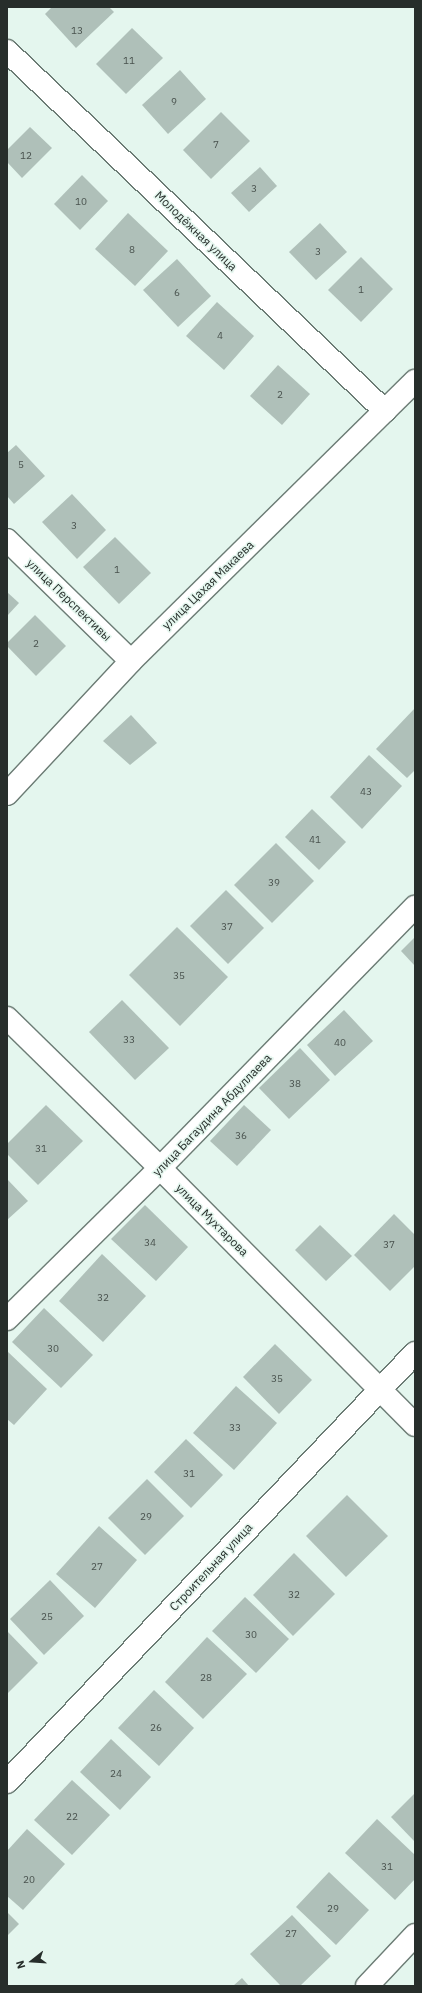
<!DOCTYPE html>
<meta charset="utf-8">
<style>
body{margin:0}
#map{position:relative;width:422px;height:1993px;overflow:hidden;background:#e4f6ee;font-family:"IBM Plex Sans",sans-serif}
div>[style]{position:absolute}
.building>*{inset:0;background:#afc0b9}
.roads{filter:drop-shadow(1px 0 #6c7c75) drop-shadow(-1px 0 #6c7c75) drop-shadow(0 1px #6c7c75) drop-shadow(0 -1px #6c7c75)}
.street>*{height:22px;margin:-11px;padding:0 11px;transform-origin:11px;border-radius:11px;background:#fff}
.secondary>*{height:22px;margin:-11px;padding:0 11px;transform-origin:11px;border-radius:11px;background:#fff}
span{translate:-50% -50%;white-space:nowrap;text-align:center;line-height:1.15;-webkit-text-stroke:3px #e4f6ee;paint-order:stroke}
.number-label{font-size:10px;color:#49524e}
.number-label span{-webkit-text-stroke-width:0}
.street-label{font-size:12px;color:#272e2b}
.frame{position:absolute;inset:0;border:8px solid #272e2b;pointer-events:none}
.north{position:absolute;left:12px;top:1941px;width:40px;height:40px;-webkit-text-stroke:3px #e4f6ee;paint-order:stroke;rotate:253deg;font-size:11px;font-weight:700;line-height:16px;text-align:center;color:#272e2b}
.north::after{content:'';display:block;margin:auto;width:14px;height:18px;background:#272e2b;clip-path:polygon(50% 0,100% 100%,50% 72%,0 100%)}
</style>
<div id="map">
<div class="building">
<div style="clip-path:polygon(52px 7px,109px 7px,114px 12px,76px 48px,45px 14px)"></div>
<div style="clip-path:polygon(132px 28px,163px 58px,126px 94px,96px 64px)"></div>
<div style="clip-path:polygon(180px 70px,206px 99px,168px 134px,142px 105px)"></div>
<div style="clip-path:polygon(221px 112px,250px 141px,211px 179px,183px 150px)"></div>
<div style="clip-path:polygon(30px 127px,52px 148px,22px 178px,7px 162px,7px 150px)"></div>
<div style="clip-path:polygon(260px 167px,277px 186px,249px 212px,231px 193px)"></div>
<div style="clip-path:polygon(82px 175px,108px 201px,80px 230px,54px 204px)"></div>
<div style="clip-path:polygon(128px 213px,168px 251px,135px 286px,95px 249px)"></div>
<div style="clip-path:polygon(320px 223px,347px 252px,316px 280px,289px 252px)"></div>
<div style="clip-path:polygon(361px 257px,393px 289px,361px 322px,328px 290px)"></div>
<div style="clip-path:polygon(177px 259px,211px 296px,178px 327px,143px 290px)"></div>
<div style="clip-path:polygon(217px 302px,254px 336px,224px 370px,186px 336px)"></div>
<div style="clip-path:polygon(278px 365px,310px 394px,282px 425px,250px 396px)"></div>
<div style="clip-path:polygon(16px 445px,45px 476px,14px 504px,7px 496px,7px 453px)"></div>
<div style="clip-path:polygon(72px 494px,106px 530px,77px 559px,42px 522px)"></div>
<div style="clip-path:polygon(115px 537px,151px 573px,119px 604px,83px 567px)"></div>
<div style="clip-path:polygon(7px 592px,19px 603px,7px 616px)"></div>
<div style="clip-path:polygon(35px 615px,66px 646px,36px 676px,7px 646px,7px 643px)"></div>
<div style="clip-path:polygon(415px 708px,415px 770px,407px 778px,376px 749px)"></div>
<div style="clip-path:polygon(131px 715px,157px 743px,130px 765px,103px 741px)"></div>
<div style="clip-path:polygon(369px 755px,402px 786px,362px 829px,330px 797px)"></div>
<div style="clip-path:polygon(312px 809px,346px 842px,319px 870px,285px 837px)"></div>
<div style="clip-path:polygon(276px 843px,314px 881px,272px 923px,234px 885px)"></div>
<div style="clip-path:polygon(226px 890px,264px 928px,228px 964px,190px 926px)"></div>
<div style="clip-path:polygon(177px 927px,228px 977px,180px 1026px,129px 975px)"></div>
<div style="clip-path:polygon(415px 937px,415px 966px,401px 951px)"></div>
<div style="clip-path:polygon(122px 1000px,169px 1048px,135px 1080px,89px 1032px)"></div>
<div style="clip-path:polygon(344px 1010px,373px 1041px,335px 1076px,307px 1045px)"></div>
<div style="clip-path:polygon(300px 1048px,330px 1080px,289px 1119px,259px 1088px)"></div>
<div style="clip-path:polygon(46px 1105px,83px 1141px,38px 1185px,7px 1154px,7px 1144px)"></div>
<div style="clip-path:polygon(244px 1105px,271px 1130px,237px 1166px,210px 1141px)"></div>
<div style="clip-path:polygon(7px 1179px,28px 1201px,7px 1220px)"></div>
<div style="clip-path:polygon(145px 1205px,188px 1247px,156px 1281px,111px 1239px)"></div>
<div style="clip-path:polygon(394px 1214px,415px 1235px,415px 1266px,390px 1291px,354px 1255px)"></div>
<div style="clip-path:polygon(320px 1225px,352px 1256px,326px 1281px,295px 1250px)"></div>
<div style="clip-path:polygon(102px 1254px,146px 1296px,103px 1342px,59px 1301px)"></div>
<div style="clip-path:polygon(44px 1308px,93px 1355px,61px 1388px,12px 1342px)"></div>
<div style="clip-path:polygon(275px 1344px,312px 1380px,279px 1414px,243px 1377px)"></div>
<div style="clip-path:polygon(7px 1351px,47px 1389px,14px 1425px,7px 1419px)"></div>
<div style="clip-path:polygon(236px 1386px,277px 1423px,234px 1470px,193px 1433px)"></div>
<div style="clip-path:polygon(186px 1439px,223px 1475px,191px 1508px,154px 1472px)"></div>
<div style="clip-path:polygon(147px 1479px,184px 1516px,145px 1555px,108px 1518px)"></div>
<div style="clip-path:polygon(347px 1495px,388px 1536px,346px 1577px,306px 1536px)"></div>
<div style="clip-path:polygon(99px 1526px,137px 1560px,95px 1608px,56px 1574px)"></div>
<div style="clip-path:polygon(294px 1553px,335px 1594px,293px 1636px,253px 1595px)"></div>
<div style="clip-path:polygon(50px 1580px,84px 1616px,44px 1655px,10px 1619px)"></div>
<div style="clip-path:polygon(245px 1597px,289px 1639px,256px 1673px,212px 1631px)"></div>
<div style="clip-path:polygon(7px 1631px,38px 1663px,7px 1694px)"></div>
<div style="clip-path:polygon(207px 1637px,247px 1674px,203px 1719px,165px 1682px)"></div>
<div style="clip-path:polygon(154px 1690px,194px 1728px,159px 1766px,118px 1728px)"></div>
<div style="clip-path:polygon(111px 1739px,151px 1777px,120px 1810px,80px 1772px)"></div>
<div style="clip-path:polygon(72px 1780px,110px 1815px,72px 1855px,34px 1820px)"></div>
<div style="clip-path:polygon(415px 1793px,415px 1842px,391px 1817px)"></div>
<div style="clip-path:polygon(377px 1819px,415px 1855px,415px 1879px,395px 1900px,345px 1853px)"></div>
<div style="clip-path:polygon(27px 1829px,65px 1864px,23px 1910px,7px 1896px,7px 1851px)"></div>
<div style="clip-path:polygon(329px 1872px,369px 1910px,336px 1945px,296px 1907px)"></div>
<div style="clip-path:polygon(7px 1912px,19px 1924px,7px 1936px)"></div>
<div style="clip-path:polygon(292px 1915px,331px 1956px,300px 1986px,281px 1986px,250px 1954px)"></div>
<div style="clip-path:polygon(242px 1978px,249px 1986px,233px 1986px)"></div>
</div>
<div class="roads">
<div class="street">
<div style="left:7px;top:51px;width:522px;rotate:43.6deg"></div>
<div style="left:7px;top:540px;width:173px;rotate:44.3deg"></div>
<div style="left:7px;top:794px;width:182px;rotate:-47deg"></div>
<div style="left:131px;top:661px;width:399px;rotate:-44.6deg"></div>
<div style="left:7px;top:1319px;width:215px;rotate:-44.6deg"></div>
<div style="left:160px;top:1168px;width:365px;rotate:-45.7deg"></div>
<div style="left:7px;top:1782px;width:592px;rotate:-46.44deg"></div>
<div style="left:367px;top:1986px;width:70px;rotate:-46.7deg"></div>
</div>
<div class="secondary">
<div style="left:7px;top:1018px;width:214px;rotate:44.4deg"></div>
<div style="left:160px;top:1168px;width:362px;rotate:45.2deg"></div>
</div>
</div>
<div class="number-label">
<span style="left:77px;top:31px">13</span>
<span style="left:129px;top:61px">11</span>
<span style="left:174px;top:102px">9</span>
<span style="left:216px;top:145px">7</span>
<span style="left:26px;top:156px">12</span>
<span style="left:254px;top:189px">3</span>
<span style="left:81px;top:202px">10</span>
<span style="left:132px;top:250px">8</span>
<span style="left:318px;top:252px">3</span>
<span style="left:361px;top:290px">1</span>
<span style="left:177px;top:293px">6</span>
<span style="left:220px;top:336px">4</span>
<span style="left:280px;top:395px">2</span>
<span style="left:21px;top:465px">5</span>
<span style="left:74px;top:526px">3</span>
<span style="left:117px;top:570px">1</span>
<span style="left:36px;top:644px">2</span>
<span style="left:366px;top:792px">43</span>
<span style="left:315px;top:840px">41</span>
<span style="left:274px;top:883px">39</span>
<span style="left:227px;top:927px">37</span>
<span style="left:179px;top:976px">35</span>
<span style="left:129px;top:1040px">33</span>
<span style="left:340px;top:1043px">40</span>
<span style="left:295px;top:1084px">38</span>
<span style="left:241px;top:1136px">36</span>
<span style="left:41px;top:1149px">31</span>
<span style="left:150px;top:1243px">34</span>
<span style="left:389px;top:1245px">37</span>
<span style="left:103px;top:1298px">32</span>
<span style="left:53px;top:1349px">30</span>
<span style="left:277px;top:1379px">35</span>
<span style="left:235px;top:1428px">33</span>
<span style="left:189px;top:1474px">31</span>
<span style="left:146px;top:1517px">29</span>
<span style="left:97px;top:1567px">27</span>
<span style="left:294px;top:1595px">32</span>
<span style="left:47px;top:1617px">25</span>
<span style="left:251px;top:1635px">30</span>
<span style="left:206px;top:1678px">28</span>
<span style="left:156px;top:1728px">26</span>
<span style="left:116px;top:1774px">24</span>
<span style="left:72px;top:1817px">22</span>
<span style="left:387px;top:1867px">31</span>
<span style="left:29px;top:1880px">20</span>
<span style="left:333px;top:1909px">29</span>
<span style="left:291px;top:1934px">27</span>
</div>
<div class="street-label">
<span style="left:196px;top:231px;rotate:44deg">Молодёжная улица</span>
<span style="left:208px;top:585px;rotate:-44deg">улица Цахая Макаева</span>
<span style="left:69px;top:600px;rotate:44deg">улица Перспективы</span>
<span style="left:212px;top:1115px;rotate:-46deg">улица Багаудина Абдуллаева</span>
<span style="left:212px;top:1220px;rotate:45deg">улица Мухтарова</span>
<span style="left:211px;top:1567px;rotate:-47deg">Строительная улица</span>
</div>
<div class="frame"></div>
<div class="north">N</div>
</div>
